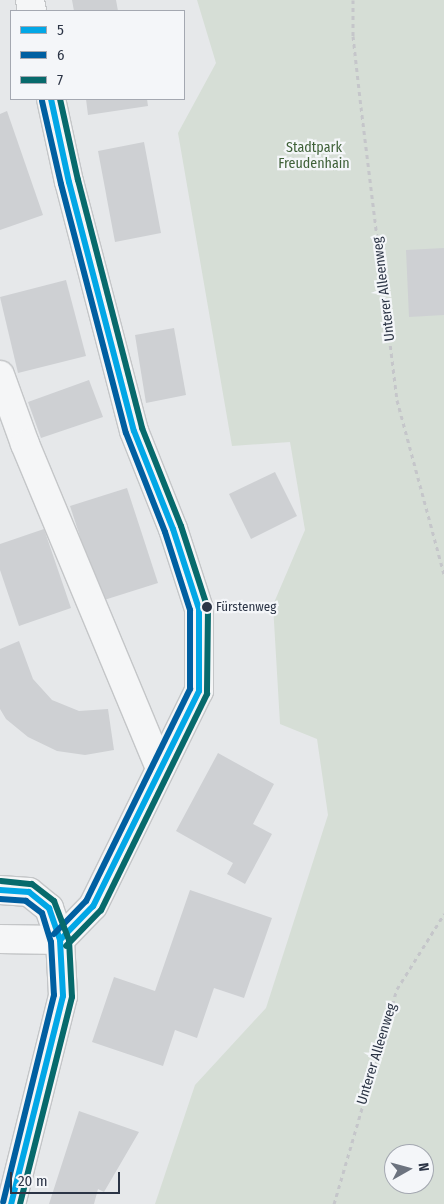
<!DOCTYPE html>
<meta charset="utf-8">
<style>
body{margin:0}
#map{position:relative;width:444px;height:1204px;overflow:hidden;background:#e6e8ea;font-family:"Fira Sans Condensed",sans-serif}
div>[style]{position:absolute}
.green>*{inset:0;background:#d6ded6}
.building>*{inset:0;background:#ced0d3}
.path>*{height:3px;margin-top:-1.5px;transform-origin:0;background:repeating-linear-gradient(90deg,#c5c6ca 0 4px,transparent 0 8px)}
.roads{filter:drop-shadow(1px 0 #c4c6c8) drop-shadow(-1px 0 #c4c6c8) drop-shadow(0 1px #c4c6c8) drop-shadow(0 -1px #c4c6c8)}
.street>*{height:28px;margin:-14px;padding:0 14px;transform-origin:14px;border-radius:14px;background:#f5f6f7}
.bus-1>*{height:6px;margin:-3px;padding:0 3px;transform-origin:3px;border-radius:3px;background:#02a7e6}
.bus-2>*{height:6px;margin:-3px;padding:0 3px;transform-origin:3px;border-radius:3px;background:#005fa1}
.bus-3>*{height:6px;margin:-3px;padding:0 3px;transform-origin:3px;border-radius:3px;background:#076a6c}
.dots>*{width:14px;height:14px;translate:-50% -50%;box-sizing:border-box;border:2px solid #f4f6f9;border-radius:50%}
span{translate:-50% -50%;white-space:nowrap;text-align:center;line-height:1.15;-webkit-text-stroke:4.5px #f4f6f9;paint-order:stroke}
.bus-label{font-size:13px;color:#2b3445}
.left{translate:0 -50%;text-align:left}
.park-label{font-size:14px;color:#3f6138}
.street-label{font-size:14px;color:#2b3445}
.legend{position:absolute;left:10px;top:10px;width:175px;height:90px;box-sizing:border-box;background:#f4f6f9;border:1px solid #a4a8b1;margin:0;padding:6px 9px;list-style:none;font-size:15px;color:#2b3445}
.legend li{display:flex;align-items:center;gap:10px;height:25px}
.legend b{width:25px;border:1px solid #a4a8b1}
.north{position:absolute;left:384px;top:1144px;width:50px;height:50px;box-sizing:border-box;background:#f4f6f9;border:1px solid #a4a8b1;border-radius:50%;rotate:83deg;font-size:14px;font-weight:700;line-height:20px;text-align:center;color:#2b3445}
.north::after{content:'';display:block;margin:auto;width:18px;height:22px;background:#6c737f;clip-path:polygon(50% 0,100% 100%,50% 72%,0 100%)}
.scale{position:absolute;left:10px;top:1172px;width:110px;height:22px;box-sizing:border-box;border:2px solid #2b3445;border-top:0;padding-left:6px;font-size:15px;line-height:18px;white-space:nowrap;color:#2b3445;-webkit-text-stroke:4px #f4f6f9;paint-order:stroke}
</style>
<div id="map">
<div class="green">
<div style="clip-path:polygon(evenodd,197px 0,444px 0,444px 1204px,155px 1204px,195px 1085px,266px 1008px,328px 815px,317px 739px,280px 724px,273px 605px,305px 530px,290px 442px,232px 446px,178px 133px,216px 63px,197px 0,394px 1154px,424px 1154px,424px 1184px,394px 1184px,394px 1154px)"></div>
</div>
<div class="building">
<div style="clip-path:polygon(72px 0,116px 0,118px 11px,74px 11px)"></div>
<div style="clip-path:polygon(86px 99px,147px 99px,148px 106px,88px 115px)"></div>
<div style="clip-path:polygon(7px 111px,43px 215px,0 230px,0 114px)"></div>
<div style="clip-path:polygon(144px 142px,161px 233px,115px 242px,98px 151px)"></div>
<div style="clip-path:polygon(444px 248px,444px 315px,409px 317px,406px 250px)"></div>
<div style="clip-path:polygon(66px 280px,86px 356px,18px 373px,0 297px)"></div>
<div style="clip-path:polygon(174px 328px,186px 395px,146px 403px,135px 335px)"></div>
<div style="clip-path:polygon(89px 380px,103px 417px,41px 438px,28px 402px)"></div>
<div style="clip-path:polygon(275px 472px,297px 516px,251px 539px,229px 494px)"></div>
<div style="clip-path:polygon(127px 488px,158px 583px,101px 601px,70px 506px)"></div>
<div style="clip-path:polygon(44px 529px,71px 608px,19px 626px,0 570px,0 544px)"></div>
<div style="clip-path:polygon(19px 641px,33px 679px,52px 700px,79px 711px,108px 709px,114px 750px,85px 755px,57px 751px,28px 737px,6px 719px,0 709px,0 649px)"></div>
<div style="clip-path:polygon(218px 753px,274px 784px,253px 824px,272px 834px,245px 884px,227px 874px,233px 863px,176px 831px)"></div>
<div style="clip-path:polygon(190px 890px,272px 918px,244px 998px,214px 988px,197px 1038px,175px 1030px,163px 1066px,92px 1042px,114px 977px,155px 991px)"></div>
<div style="clip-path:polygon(79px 1111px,139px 1132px,104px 1192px,98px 1189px,94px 1204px,49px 1204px)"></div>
</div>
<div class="path">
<div style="left:353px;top:0;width:36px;rotate:90deg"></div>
<div style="left:353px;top:36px;width:71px;rotate:83.6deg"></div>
<div style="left:361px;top:107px;width:295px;rotate:83deg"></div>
<div style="left:397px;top:400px;width:180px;rotate:74.9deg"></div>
<div style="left:334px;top:1204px;width:224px;rotate:-73.7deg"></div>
<div style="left:397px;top:989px;width:89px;rotate:-57.9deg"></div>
</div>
<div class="roads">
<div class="street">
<div style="left:30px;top:0;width:11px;rotate:80deg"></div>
<div style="left:0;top:375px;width:73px;rotate:70.1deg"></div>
<div style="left:25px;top:444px;width:351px;rotate:67.4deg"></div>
<div style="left:0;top:890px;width:29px;rotate:4deg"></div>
<div style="left:29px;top:892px;width:26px;rotate:39deg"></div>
<div style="left:49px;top:908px;width:34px;rotate:71deg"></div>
<div style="left:60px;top:940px;width:56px;rotate:86.9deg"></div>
<div style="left:63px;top:996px;width:214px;rotate:104deg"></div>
<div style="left:0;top:939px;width:60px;rotate:1deg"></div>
<div style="left:60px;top:940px;width:47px;rotate:-45.9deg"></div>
<div style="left:93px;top:906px;width:240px;rotate:-63.8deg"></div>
<div style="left:199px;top:691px;width:82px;rotate:-90deg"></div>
<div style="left:199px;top:609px;width:84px;rotate:-108deg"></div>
<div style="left:173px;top:529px;width:105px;rotate:-111.7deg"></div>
<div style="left:134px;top:431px;width:257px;rotate:-104.6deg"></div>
<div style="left:69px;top:182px;width:85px;rotate:-102.2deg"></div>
</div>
</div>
<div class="bus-1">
<div style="left:51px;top:99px;width:85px;rotate:77.8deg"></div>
<div style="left:69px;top:182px;width:257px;rotate:75.4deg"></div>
<div style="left:134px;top:431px;width:105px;rotate:68.3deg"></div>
<div style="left:173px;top:529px;width:84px;rotate:72deg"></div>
<div style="left:199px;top:609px;width:82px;rotate:90deg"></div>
<div style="left:199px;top:691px;width:240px;rotate:116.2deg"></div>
<div style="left:93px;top:906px;width:47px;rotate:134.1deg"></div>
<div style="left:0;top:890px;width:29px;rotate:4deg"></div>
<div style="left:29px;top:892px;width:26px;rotate:39deg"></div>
<div style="left:49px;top:908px;width:34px;rotate:71deg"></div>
<div style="left:60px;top:940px;width:56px;rotate:86.9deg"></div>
<div style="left:63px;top:996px;width:214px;rotate:104deg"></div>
</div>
<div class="bus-2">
<div style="left:42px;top:101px;width:85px;rotate:77.1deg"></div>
<div style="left:61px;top:184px;width:257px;rotate:75.4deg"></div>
<div style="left:126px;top:433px;width:106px;rotate:68.5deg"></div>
<div style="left:165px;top:532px;width:82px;rotate:72.2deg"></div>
<div style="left:190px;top:610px;width:79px;rotate:90deg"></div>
<div style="left:190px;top:689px;width:236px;rotate:116.1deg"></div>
<div style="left:86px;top:901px;width:46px;rotate:134.1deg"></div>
<div style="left:0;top:899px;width:26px;rotate:4deg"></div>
<div style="left:26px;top:901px;width:20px;rotate:37deg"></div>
<div style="left:42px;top:913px;width:30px;rotate:73deg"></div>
<div style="left:51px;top:942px;width:53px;rotate:86.8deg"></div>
<div style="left:54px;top:995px;width:213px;rotate:103.8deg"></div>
</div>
<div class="bus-3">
<div style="left:60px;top:99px;width:83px;rotate:77.5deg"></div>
<div style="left:78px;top:180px;width:256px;rotate:75.5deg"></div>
<div style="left:142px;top:428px;width:105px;rotate:68.3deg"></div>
<div style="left:181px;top:526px;width:87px;rotate:72deg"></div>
<div style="left:208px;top:609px;width:85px;rotate:90.7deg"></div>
<div style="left:207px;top:694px;width:241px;rotate:116.1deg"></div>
<div style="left:101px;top:910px;width:50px;rotate:134.2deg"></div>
<div style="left:1px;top:881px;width:31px;rotate:6deg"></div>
<div style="left:32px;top:884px;width:28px;rotate:38deg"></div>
<div style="left:54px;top:901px;width:42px;rotate:69deg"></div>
<div style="left:69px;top:940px;width:57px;rotate:87deg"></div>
<div style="left:72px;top:997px;width:213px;rotate:104.1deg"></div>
</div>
<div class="dots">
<div style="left:207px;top:607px;background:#2b3445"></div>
</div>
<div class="bus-label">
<span class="left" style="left:216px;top:607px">Fürstenweg</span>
</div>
<div class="park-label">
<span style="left:314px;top:156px">Stadtpark<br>Freudenhain</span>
</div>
<div class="street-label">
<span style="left:384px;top:289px;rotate:-97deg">Unterer Alleenweg</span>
<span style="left:377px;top:1054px;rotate:-73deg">Unterer Alleenweg</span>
</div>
<ul class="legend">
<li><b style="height:6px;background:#02a7e6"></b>5</li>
<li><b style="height:6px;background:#005fa1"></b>6</li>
<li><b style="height:6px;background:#076a6c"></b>7</li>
</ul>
<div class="north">N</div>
<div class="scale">20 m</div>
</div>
